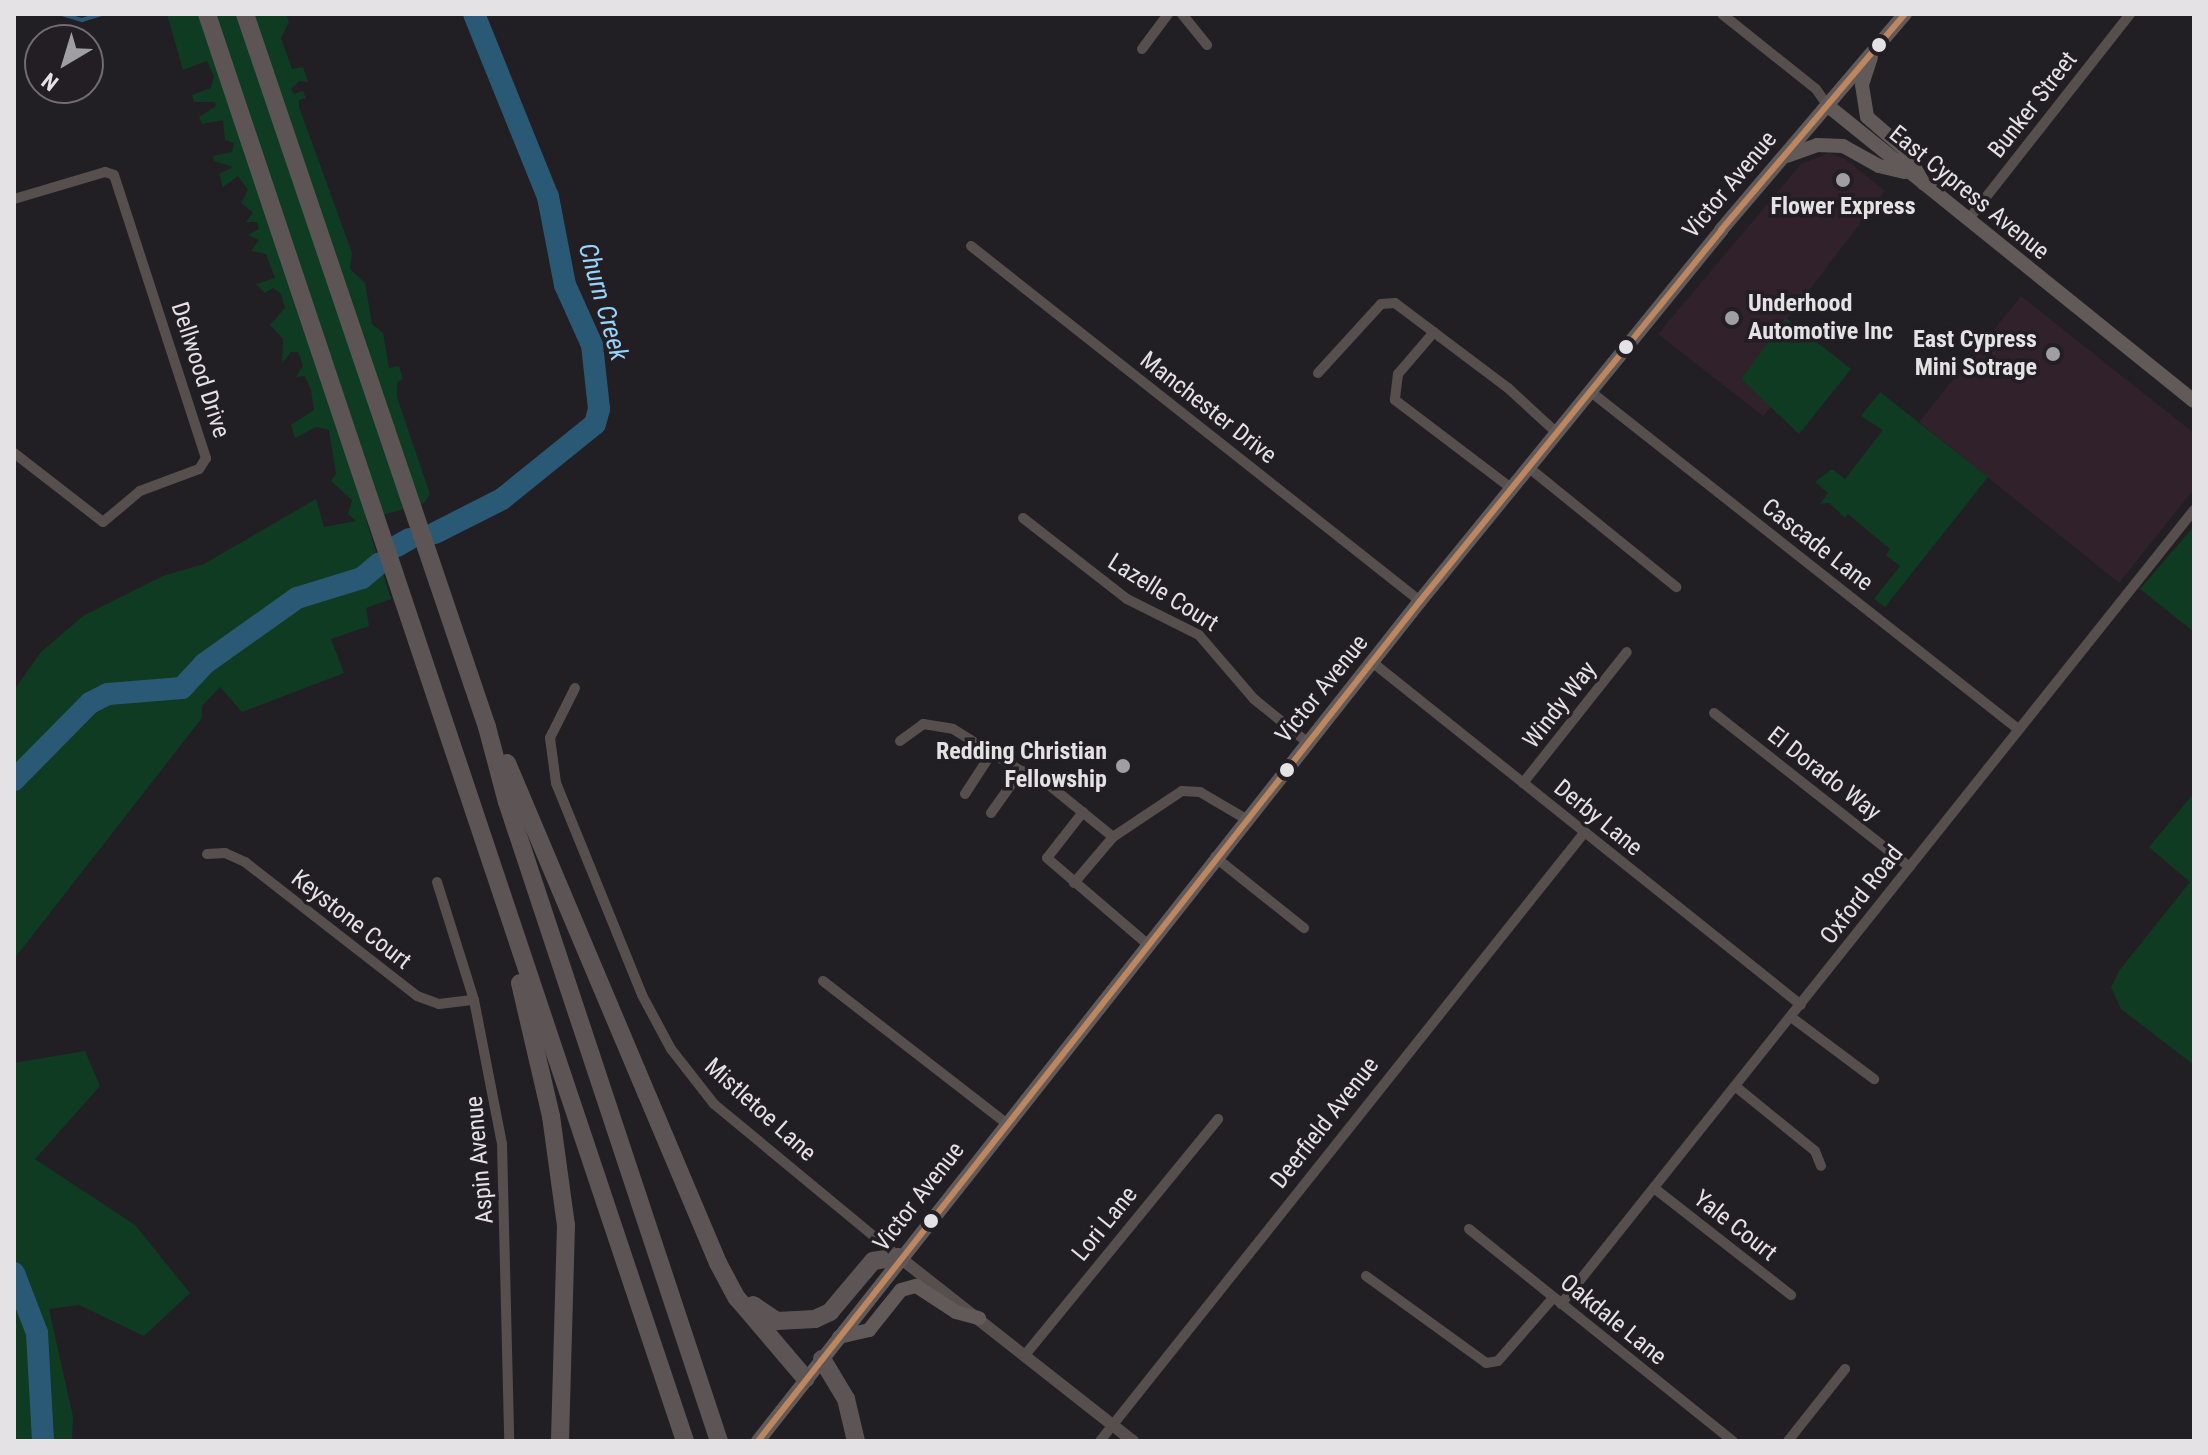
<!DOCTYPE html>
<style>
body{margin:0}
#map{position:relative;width:2208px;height:1455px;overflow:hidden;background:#211f23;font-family:"Roboto Condensed",sans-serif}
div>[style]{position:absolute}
.commercial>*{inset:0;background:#30212a}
.green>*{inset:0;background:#0f3b23}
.stream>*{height:4px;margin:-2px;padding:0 2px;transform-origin:2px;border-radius:2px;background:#2a5975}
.river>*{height:22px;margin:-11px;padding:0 11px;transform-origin:11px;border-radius:11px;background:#2a5975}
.minor>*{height:10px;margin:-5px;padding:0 5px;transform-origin:5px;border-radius:5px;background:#574f4e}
.tertiary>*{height:12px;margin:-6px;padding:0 6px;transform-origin:6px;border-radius:6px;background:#574f4e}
.secondary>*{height:14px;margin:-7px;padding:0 7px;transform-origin:7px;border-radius:7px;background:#625a59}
.motorway>*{height:18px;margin:-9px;padding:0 9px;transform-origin:9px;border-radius:9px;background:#5d5555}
.bus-1>*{height:6px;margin:-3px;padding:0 3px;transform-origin:3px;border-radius:3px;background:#bb8660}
.dots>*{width:22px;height:22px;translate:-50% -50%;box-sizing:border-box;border:4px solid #221e24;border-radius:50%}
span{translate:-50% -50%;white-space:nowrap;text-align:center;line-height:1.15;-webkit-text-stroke:7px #221e24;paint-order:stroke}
.street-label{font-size:24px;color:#e5e2e6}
.poi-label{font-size:24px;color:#e5e2e6;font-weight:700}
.left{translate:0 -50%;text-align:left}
.right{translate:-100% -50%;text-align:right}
.water-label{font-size:26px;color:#97d4fb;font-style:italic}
.frame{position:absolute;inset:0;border:16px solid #e5e2e6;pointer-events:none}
.north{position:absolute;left:24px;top:24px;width:80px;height:80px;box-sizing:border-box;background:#221e24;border:2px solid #706c72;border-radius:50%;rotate:218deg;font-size:22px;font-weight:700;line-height:32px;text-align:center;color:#e5e2e6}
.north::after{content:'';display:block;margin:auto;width:28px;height:36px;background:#a09ea2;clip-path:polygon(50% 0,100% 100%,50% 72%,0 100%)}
</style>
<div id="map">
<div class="commercial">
<div style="clip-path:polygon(1829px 153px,1845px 159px,1885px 191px,1741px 379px,1773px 405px,1763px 416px,1658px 334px,1801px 164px)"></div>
<div style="clip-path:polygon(2021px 296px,2194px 433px,2194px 489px,2119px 583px,1919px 422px)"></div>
</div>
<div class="green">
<div style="clip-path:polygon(167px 14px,286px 14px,289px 22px,281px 38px,292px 69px,303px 67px,308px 82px,299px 81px,291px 89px,294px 94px,303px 91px,306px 98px,299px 100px,299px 107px,352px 253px,350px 269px,365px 283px,372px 324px,383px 333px,389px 368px,399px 366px,403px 379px,397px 382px,397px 397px,430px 494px,424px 503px,366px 520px,391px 599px,366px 608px,369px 626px,331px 639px,344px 673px,242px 712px,220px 687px,202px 706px,202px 718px,14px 959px,14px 690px,41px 652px,83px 616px,163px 576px,204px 564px,316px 499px,324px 527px,356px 521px,348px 514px,352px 500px,331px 481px,336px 474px,329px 430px,316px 427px,295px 438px,291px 425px,314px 410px,311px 390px,305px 376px,296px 377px,303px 366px,298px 352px,291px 352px,282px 363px,283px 339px,270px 325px,285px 308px,281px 294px,273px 288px,265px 293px,256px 284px,275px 278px,266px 254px,251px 251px,259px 240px,248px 235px,259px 229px,257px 222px,246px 222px,253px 212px,241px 203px,248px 190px,238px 176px,223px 187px,219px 174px,233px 167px,214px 161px,213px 156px,232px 152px,234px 143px,225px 140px,223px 120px,202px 124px,199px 117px,216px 106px,215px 102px,194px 102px,192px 95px,211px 88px,214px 76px,207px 61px,183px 70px)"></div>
<div style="clip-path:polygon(1786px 318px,1851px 369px,1799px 434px,1741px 379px)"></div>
<div style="clip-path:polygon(1880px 392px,1988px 477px,1885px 607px,1874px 599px,1900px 566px,1886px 555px,1890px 549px,1848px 514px,1845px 518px,1829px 503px,1820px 504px,1828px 493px,1815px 482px,1832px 469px,1845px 479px,1883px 430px,1861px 416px)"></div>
<div style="clip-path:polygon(2194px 526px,2194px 632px,2140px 589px)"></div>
<div style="clip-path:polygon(2194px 793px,2194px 1065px,2121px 1009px,2111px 987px,2119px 971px,2190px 882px,2149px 847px)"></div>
<div style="clip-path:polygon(85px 1051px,100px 1086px,35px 1159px,135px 1225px,190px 1293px,144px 1336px,79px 1305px,49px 1309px,73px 1417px,72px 1441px,14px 1441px,14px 1063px)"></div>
</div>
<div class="stream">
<div style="left:62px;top:14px;width:21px;rotate:17deg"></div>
<div style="left:82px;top:20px;width:21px;rotate:-17deg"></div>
</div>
<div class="river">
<div style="left:435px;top:533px;width:75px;rotate:-26.9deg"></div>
<div style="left:502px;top:499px;width:119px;rotate:-38.9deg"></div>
<div style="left:595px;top:424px;width:16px;rotate:-75deg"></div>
<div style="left:599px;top:409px;width:64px;rotate:-96.2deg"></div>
<div style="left:592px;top:345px;width:66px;rotate:-114.2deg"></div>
<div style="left:565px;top:285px;width:90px;rotate:-100.9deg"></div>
<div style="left:548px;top:197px;width:197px;rotate:-112deg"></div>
<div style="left:397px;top:546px;width:14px;rotate:-30deg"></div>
<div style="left:14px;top:780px;width:108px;rotate:-45.4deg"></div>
<div style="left:90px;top:703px;width:20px;rotate:-27deg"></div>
<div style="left:108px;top:694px;width:74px;rotate:-4.6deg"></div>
<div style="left:182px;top:688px;width:33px;rotate:-47deg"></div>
<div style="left:204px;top:664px;width:114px;rotate:-35.4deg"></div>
<div style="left:297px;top:598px;width:68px;rotate:-17.1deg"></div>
<div style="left:362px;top:578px;width:23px;rotate:-40deg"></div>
<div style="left:14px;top:1273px;width:64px;rotate:69deg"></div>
<div style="left:37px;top:1333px;width:108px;rotate:86.8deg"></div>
</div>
<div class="minor">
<div style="left:1182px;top:14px;width:40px;rotate:51deg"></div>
<div style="left:1722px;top:14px;width:120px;rotate:38.6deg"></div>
<div style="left:1816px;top:89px;width:19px;rotate:55deg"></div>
<div style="left:1142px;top:49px;width:44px;rotate:-53.4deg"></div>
<div style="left:14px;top:199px;width:95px;rotate:-16.5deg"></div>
<div style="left:105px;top:172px;width:9px;rotate:18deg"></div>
<div style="left:114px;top:175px;width:298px;rotate:72deg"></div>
<div style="left:206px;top:458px;width:13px;rotate:122deg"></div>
<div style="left:199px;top:469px;width:63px;rotate:159.6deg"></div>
<div style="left:140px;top:491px;width:48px;rotate:140deg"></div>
<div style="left:103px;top:522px;width:113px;rotate:-142.2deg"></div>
<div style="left:1968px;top:220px;width:262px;rotate:-51.8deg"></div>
<div style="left:971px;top:246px;width:572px;rotate:38.33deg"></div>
<div style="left:1434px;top:332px;width:55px;rotate:130.6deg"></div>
<div style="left:1398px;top:374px;width:26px;rotate:97deg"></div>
<div style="left:1395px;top:400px;width:146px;rotate:37.2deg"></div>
<div style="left:1318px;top:373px;width:93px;rotate:-47.6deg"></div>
<div style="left:1381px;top:304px;width:14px;rotate:-4deg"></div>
<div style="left:1395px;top:303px;width:141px;rotate:37deg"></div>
<div style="left:1508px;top:388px;width:67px;rotate:42.6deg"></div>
<div style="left:1591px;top:392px;width:544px;rotate:38.28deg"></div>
<div style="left:1528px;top:467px;width:191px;rotate:39deg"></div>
<div style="left:1023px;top:518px;width:132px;rotate:37.9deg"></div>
<div style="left:1127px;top:599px;width:80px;rotate:26.6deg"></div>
<div style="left:1199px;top:635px;width:84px;rotate:49.3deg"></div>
<div style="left:1254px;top:699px;width:68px;rotate:39.1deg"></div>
<div style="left:1372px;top:662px;width:549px;rotate:38.64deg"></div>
<div style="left:575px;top:688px;width:56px;rotate:116.6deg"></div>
<div style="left:550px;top:738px;width:45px;rotate:82.4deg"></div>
<div style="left:556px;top:783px;width:229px;rotate:67.9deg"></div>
<div style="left:642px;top:995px;width:61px;rotate:61.8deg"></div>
<div style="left:671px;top:1049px;width:70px;rotate:52deg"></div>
<div style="left:714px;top:1104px;width:240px;rotate:39.6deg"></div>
<div style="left:1714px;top:713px;width:249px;rotate:38.2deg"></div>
<div style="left:900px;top:741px;width:29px;rotate:-36deg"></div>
<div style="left:923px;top:724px;width:30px;rotate:9deg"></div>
<div style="left:953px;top:729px;width:80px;rotate:31.7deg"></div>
<div style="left:1021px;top:771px;width:12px;rotate:5deg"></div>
<div style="left:1033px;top:772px;width:103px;rotate:39.1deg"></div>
<div style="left:1523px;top:783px;width:167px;rotate:-51.6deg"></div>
<div style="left:965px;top:794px;width:48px;rotate:-57deg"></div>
<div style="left:1083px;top:812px;width:58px;rotate:128deg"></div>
<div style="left:1047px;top:858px;width:130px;rotate:40.6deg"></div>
<div style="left:991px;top:813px;width:52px;rotate:-54.5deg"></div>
<div style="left:207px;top:854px;width:18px;rotate:-3deg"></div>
<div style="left:225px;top:853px;width:22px;rotate:24deg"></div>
<div style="left:245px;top:862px;width:218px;rotate:37.9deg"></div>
<div style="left:417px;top:996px;width:23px;rotate:20deg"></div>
<div style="left:439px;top:1004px;width:35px;rotate:-7deg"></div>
<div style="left:1215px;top:857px;width:114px;rotate:38.6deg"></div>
<div style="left:437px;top:882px;width:124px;rotate:72.6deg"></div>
<div style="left:474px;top:1000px;width:147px;rotate:79deg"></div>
<div style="left:502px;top:1144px;width:297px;rotate:88.6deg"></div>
<div style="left:1074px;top:883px;width:60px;rotate:-49.7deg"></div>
<div style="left:1113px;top:837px;width:83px;rotate:-33.7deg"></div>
<div style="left:1182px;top:791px;width:18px;rotate:3deg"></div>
<div style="left:1200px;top:792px;width:53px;rotate:30.4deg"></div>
<div style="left:823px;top:981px;width:230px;rotate:37.8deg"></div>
<div style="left:1791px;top:1017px;width:104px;rotate:36.8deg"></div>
<div style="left:1735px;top:1086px;width:103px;rotate:39.1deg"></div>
<div style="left:1815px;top:1151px;width:16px;rotate:68deg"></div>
<div style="left:1654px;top:1188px;width:174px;rotate:38deg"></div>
<div style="left:1469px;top:1229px;width:339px;rotate:38.8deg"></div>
<div style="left:1366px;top:1276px;width:148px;rotate:35.9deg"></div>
<div style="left:1486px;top:1363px;width:12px;rotate:-9deg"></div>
<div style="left:1498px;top:1361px;width:84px;rotate:-48.9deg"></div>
<div style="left:1561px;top:1304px;width:1015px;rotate:-51.44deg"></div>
<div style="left:1025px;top:1355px;width:305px;rotate:-50.7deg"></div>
<div style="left:1100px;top:1441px;width:777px;rotate:-51.48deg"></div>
<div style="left:1788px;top:1441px;width:92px;rotate:-51.6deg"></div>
</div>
<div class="tertiary">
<div style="left:899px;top:1257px;width:298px;rotate:38.2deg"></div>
</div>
<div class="secondary">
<div style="left:1871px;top:57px;width:29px;rotate:108deg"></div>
<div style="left:1862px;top:85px;width:32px;rotate:81deg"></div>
<div style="left:1867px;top:117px;width:49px;rotate:40.9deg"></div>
<div style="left:1904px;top:149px;width:40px;rotate:60.3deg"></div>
<div style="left:1827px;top:105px;width:471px;rotate:38.9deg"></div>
<div style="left:1787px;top:156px;width:32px;rotate:-20deg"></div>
<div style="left:1817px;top:145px;width:26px;rotate:2deg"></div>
<div style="left:1843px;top:146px;width:41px;rotate:29.1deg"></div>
<div style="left:1879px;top:166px;width:27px;rotate:13deg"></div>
<div style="left:839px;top:1337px;width:31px;rotate:-13deg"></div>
<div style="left:869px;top:1330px;width:51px;rotate:-51.3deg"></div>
<div style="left:901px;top:1290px;width:16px;rotate:-15deg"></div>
<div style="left:916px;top:1286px;width:48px;rotate:33deg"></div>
<div style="left:956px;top:1312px;width:24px;rotate:15deg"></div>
<div style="left:758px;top:1441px;width:1070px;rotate:-51.76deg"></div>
<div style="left:1420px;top:601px;width:478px;rotate:-50.9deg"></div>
<div style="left:1721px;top:230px;width:284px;rotate:-49.6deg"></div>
</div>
<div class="motorway">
<div style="left:207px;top:14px;width:1505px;rotate:71.48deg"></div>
<div style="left:245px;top:14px;width:753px;rotate:71.25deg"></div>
<div style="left:487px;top:727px;width:78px;rotate:75.1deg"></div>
<div style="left:507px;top:802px;width:673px;rotate:71.65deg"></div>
<div style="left:507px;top:763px;width:543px;rotate:67.12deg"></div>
<div style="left:718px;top:1263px;width:40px;rotate:62deg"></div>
<div style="left:737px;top:1298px;width:106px;rotate:49.6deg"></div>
<div style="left:520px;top:983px;width:137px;rotate:76.9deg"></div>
<div style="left:551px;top:1116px;width:110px;rotate:82.2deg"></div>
<div style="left:566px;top:1225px;width:216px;rotate:91.6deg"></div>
<div style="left:753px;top:1305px;width:29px;rotate:34deg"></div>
<div style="left:777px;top:1321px;width:38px;rotate:-3deg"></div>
<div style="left:815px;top:1319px;width:17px;rotate:-25deg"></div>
<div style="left:830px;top:1312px;width:67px;rotate:-49.9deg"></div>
<div style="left:873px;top:1261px;width:26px;rotate:-9deg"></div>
<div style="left:822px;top:1359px;width:47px;rotate:59deg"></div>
<div style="left:846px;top:1399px;width:43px;rotate:76.6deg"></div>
</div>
<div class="bus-1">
<div style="left:758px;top:1441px;width:1070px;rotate:-51.76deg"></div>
<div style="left:1420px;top:601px;width:478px;rotate:-50.9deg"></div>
<div style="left:1721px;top:230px;width:284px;rotate:-49.6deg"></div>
</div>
<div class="dots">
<div style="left:1879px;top:45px;background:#e5e2e6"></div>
<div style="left:1843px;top:180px;background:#a09ea2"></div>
<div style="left:1732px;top:318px;background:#a09ea2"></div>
<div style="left:1626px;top:347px;background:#e5e2e6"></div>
<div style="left:2053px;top:354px;background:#a09ea2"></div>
<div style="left:1123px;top:766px;background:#a09ea2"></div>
<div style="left:1287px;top:770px;background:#e5e2e6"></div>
<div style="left:931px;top:1221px;background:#e5e2e6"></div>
</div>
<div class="street-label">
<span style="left:2033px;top:105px;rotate:-52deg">Bunker Street</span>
<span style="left:1730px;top:185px;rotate:-50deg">Victor Avenue</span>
<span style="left:1969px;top:193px;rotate:39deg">East Cypress Avenue</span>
<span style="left:200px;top:370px;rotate:72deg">Dellwood Drive</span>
<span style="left:1208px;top:408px;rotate:38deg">Manchester Drive</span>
<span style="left:1817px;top:545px;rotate:38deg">Cascade Lane</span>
<span style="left:1163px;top:593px;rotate:32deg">Lazelle Court</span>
<span style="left:1322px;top:689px;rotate:-51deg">Victor Avenue</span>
<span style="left:1560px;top:705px;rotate:-52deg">Windy Way</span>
<span style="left:1824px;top:774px;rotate:38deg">El Dorado Way</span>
<span style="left:1598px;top:818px;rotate:39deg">Derby Lane</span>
<span style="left:1862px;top:895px;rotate:-52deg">Oxford Road</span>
<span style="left:351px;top:920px;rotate:38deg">Keystone Court</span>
<span style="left:760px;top:1110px;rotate:42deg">Mistletoe Lane</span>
<span style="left:1325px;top:1123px;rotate:-52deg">Deerfield Avenue</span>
<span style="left:480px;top:1160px;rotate:-95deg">Aspin Avenue</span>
<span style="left:919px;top:1197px;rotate:-52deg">Victor Avenue</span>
<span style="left:1105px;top:1224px;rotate:-51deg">Lori Lane</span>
<span style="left:1735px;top:1226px;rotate:38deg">Yale Court</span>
<span style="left:1613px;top:1320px;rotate:39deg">Oakdale Lane</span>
</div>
<div class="poi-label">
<span style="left:1843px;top:207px">Flower Express</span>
<span class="left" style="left:1748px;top:318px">Underhood<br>Automotive Inc</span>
<span class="right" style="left:2037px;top:354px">East Cypress<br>Mini Sotrage</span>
<span class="right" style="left:1107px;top:766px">Redding Christian<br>Fellowship</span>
</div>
<div class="water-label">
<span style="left:603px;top:302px;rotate:74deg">Churn Creek</span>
</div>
<div class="frame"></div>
<div class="north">N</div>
</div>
